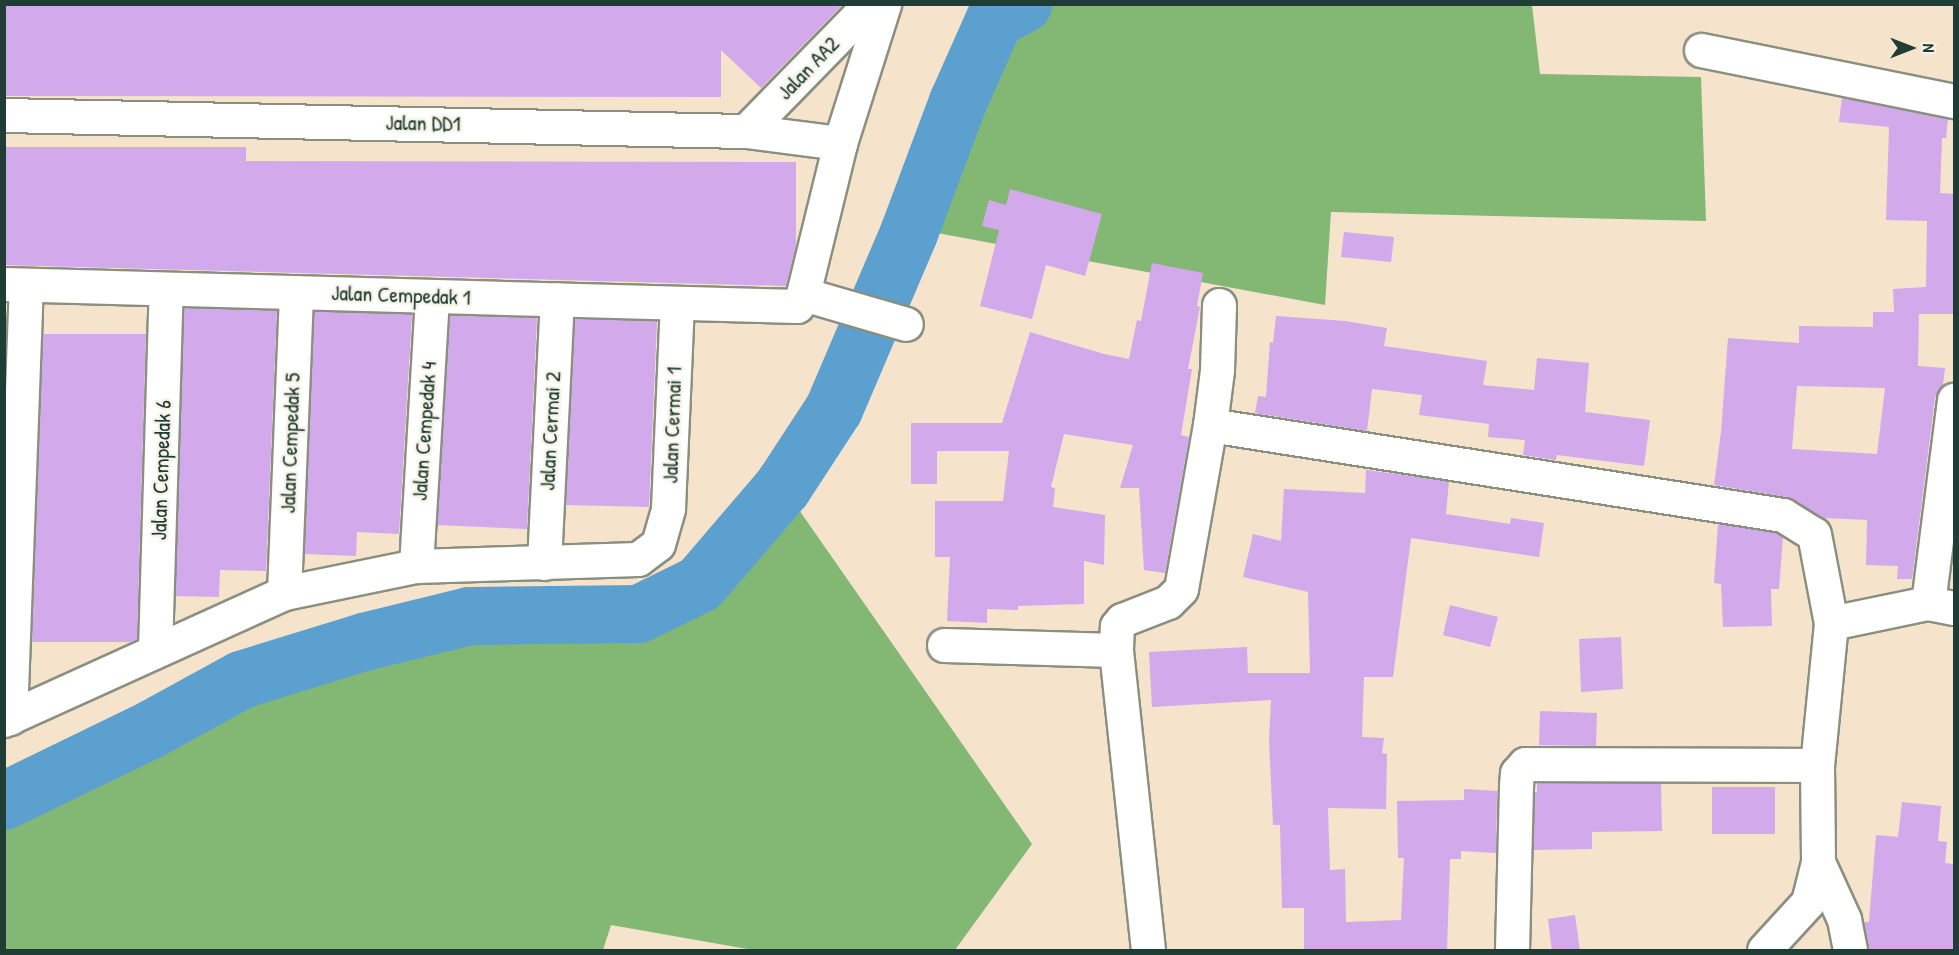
<!DOCTYPE html>
<style>
body{margin:0}
#map{position:relative;width:1959px;height:955px;overflow:hidden;background:#f5e3cc;font-family:"Patrick Hand",sans-serif}
div>[style]{position:absolute}
.forest>*{inset:0;background:#82b874}
.river>*{height:58px;margin:-29px;padding:0 29px;transform-origin:29px;border-radius:29px;background:#5ca0d0}
.building>*{inset:0;background:#d2a9ea}
.roads{filter:drop-shadow(2px 0 #8a9080) drop-shadow(-2px 0 #8a9080) drop-shadow(0 2px #8a9080) drop-shadow(0 -2px #8a9080)}
.minor>*{height:33px;margin:-16.5px;padding:0 16.5px;transform-origin:16.5px;border-radius:16.5px;background:#fff}
span{translate:-50% -50%;white-space:nowrap;text-align:center;line-height:1.15;-webkit-text-stroke:5px #f7f3e8;paint-order:stroke}
.street-label{font-size:22px;color:#1f3d34}
.frame{position:absolute;inset:0;border:6px solid #1f3d34;pointer-events:none}
.north{position:absolute;left:1881px;top:18px;width:60px;height:60px;-webkit-text-stroke:4px #f7f3e8;paint-order:stroke;rotate:90deg;font-size:16px;font-weight:700;line-height:24px;text-align:center;color:#1f3d34}
.north::after{content:'';display:block;margin:auto;width:21px;height:27px;background:#1f3d34;clip-path:polygon(50% 0,100% 100%,50% 72%,0 100%)}
</style>
<div id="map">
<div class="forest">
<div style="clip-path:polygon(1023px 5px,1532px 5px,1540px 74px,1701px 77px,1706px 221px,1331px 212px,1325px 305px,910px 228px,995px 19px)"></div>
<div style="clip-path:polygon(783px 487px,1032px 844px,955px 950px,753px 950px,611px 925px,603px 950px,5px 950px,5px 801px,241px 680px,329px 653px,470px 616px,639px 614px,700px 584px)"></div>
</div>
<div class="river">
<div style="left:4px;top:801px;width:165px;rotate:-25.9deg"></div>
<div style="left:152px;top:729px;width:102px;rotate:-28.8deg"></div>
<div style="left:241px;top:680px;width:129px;rotate:-17.2deg"></div>
<div style="left:364px;top:642px;width:109px;rotate:-13.8deg"></div>
<div style="left:470px;top:616px;width:169px;rotate:-0.7deg"></div>
<div style="left:639px;top:614px;width:68px;rotate:-26.2deg"></div>
<div style="left:700px;top:584px;width:128px;rotate:-49.4deg"></div>
<div style="left:783px;top:487px;width:93px;rotate:-56.8deg"></div>
<div style="left:834px;top:409px;width:191px;rotate:-66.9deg"></div>
<div style="left:909px;top:233px;width:140px;rotate:-69.5deg"></div>
<div style="left:958px;top:102px;width:91px;rotate:-66deg"></div>
<div style="left:995px;top:19px;width:32px;rotate:-28deg"></div>
</div>
<div class="building">
<div style="clip-path:polygon(4px 4px,843px 4px,761px 88px,721px 50px,721px 97px,4px 96px)"></div>
<div style="clip-path:polygon(evenodd,1842px 97px,1948px 119px,1946px 138px,1942px 138px,1940px 193px,1954px 194px,1954px 314px,1919px 314px,1918px 366px,1945px 368px,1943px 385px,1935px 398px,1912px 579px,1897px 579px,1898px 566px,1866px 565px,1867px 520px,1824px 518px,1786px 497px,1714px 485px,1721px 432px,1728px 338px,1799px 343px,1799px 326px,1873px 327px,1873px 312px,1894px 312px,1893px 289px,1926px 287px,1927px 221px,1886px 220px,1889px 127px,1839px 122px,1842px 97px,1797px 386px,1885px 388px,1877px 454px,1792px 449px,1797px 386px)"></div>
<div style="clip-path:polygon(4px 147px,246px 147px,246px 161px,796px 162px,796px 245px,786px 286px,4px 265px)"></div>
<div style="clip-path:polygon(1010px 189px,1102px 214px,1085px 276px,1046px 265px,1032px 319px,980px 306px,999px 230px,982px 226px,989px 200px,1006px 205px)"></div>
<div style="clip-path:polygon(1344px 232px,1394px 237px,1391px 262px,1341px 257px)"></div>
<div style="clip-path:polygon(1152px 263px,1203px 273px,1197px 306px,1200px 307px,1188px 369px,1192px 369px,1181px 435px,1189px 437px,1165px 573px,1144px 570px,1139px 488px,1120px 488px,1133px 445px,1064px 434px,1051px 487px,1055px 488px,1053px 507px,1105px 515px,1104px 565px,1084px 561px,1084px 604px,1018px 606px,1018px 610px,987px 609px,987px 623px,947px 621px,950px 557px,935px 557px,935px 501px,1003px 501px,1009px 451px,937px 451px,937px 484px,911px 484px,911px 423px,1002px 423px,1030px 332px,1104px 354px,1129px 359px,1137px 320px,1141px 321px)"></div>
<div style="clip-path:polygon(184px 308px,277px 310px,266px 571px,220px 570px,219px 597px,175px 596px)"></div>
<div style="clip-path:polygon(314px 311px,412px 314px,399px 534px,357px 532px,356px 556px,304px 554px)"></div>
<div style="clip-path:polygon(450px 315px,537px 318px,527px 529px,437px 525px)"></div>
<div style="clip-path:polygon(1276px 316px,1345px 321px,1387px 328px,1384px 346px,1487px 361px,1483px 385px,1534px 390px,1537px 358px,1589px 363px,1585px 412px,1650px 420px,1644px 466px,1557px 455px,1556px 460px,1523px 455px,1525px 440px,1488px 437px,1489px 424px,1419px 415px,1422px 395px,1372px 389px,1367px 431px,1255px 413px,1258px 396px,1266px 397px,1270px 342px,1273px 343px)"></div>
<div style="clip-path:polygon(575px 319px,657px 321px,649px 507px,566px 505px)"></div>
<div style="clip-path:polygon(43px 334px,146px 334px,137px 639px,130px 642px,32px 642px)"></div>
<div style="clip-path:polygon(1366px 470px,1449px 481px,1446px 514px,1510px 524px,1511px 518px,1544px 523px,1539px 557px,1411px 538px,1393px 677px,1364px 677px,1362px 737px,1384px 738px,1382px 753px,1387px 754px,1386px 809px,1328px 808px,1330px 870px,1345px 869px,1346px 922px,1401px 920px,1404px 858px,1398px 858px,1397px 801px,1464px 800px,1464px 789px,1497px 791px,1496px 853px,1461px 851px,1461px 859px,1450px 859px,1447px 951px,1304px 951px,1304px 908px,1282px 908px,1280px 825px,1273px 825px,1269px 741px,1271px 700px,1152px 707px,1149px 652px,1247px 647px,1248px 673px,1310px 673px,1308px 592px,1243px 577px,1253px 534px,1281px 541px,1284px 489px,1365px 493px)"></div>
<div style="clip-path:polygon(1718px 524px,1776px 533px,1783px 537px,1779px 589px,1771px 589px,1772px 626px,1723px 627px,1721px 584px,1714px 583px)"></div>
<div style="clip-path:polygon(1450px 605px,1498px 617px,1490px 647px,1443px 635px)"></div>
<div style="clip-path:polygon(1621px 637px,1623px 689px,1581px 692px,1579px 639px)"></div>
<div style="clip-path:polygon(1540px 711px,1597px 713px,1596px 746px,1539px 745px)"></div>
<div style="clip-path:polygon(1537px 783px,1661px 783px,1662px 831px,1592px 832px,1592px 849px,1533px 850px,1535px 792px,1537px 792px)"></div>
<div style="clip-path:polygon(1712px 787px,1775px 787px,1775px 834px,1712px 834px)"></div>
<div style="clip-path:polygon(1902px 802px,1941px 806px,1938px 841px,1947px 842px,1945px 863px,1954px 864px,1954px 951px,1868px 951px,1864px 922px,1869px 922px,1876px 835px,1898px 837px)"></div>
<div style="clip-path:polygon(1575px 915px,1580px 951px,1552px 951px,1548px 919px)"></div>
</div>
<div class="roads">
<div class="minor">
<div style="left:1701px;top:50px;width:258px;rotate:11.4deg"></div>
<div style="left:4px;top:115px;width:742px;rotate:1.24deg"></div>
<div style="left:746px;top:131px;width:95px;rotate:7.3deg"></div>
<div style="left:746px;top:131px;width:177px;rotate:-45.7deg"></div>
<div style="left:4px;top:284px;width:793px;rotate:1.59deg"></div>
<div style="left:797px;top:306px;width:13px;rotate:-63deg"></div>
<div style="left:803px;top:294px;width:155px;rotate:-76.2deg"></div>
<div style="left:840px;top:143px;width:146px;rotate:-72.4deg"></div>
<div style="left:803px;top:294px;width:107px;rotate:16.2deg"></div>
<div style="left:1210px;top:425px;width:580px;rotate:8.93deg"></div>
<div style="left:1783px;top:515px;width:36px;rotate:32deg"></div>
<div style="left:1814px;top:534px;width:91px;rotate:79.2deg"></div>
<div style="left:1831px;top:623px;width:143px;rotate:95.6deg"></div>
<div style="left:1817px;top:765px;width:97px;rotate:89.4deg"></div>
<div style="left:1818px;top:862px;width:41px;rotate:104deg"></div>
<div style="left:1808px;top:902px;width:65px;rotate:132.5deg"></div>
<div style="left:544px;top:563px;width:264px;rotate:-87.2deg"></div>
<div style="left:416px;top:566px;width:270px;rotate:-86.6deg"></div>
<div style="left:284px;top:593px;width:301px;rotate:-87.7deg"></div>
<div style="left:1928px;top:603px;width:205px;rotate:-82.7deg"></div>
<div style="left:1831px;top:623px;width:99px;rotate:-11.7deg"></div>
<div style="left:1928px;top:603px;width:26px;rotate:11deg"></div>
<div style="left:944px;top:645px;width:172px;rotate:1.7deg"></div>
<div style="left:155px;top:650px;width:361px;rotate:-88.3deg"></div>
<div style="left:10px;top:718px;width:433px;rotate:-87.9deg"></div>
<div style="left:4px;top:720px;width:307px;rotate:-24.4deg"></div>
<div style="left:284px;top:593px;width:135px;rotate:-11.6deg"></div>
<div style="left:416px;top:566px;width:222px;rotate:-1.8deg"></div>
<div style="left:638px;top:559px;width:25px;rotate:-37deg"></div>
<div style="left:658px;top:544px;width:37px;rotate:-74deg"></div>
<div style="left:668px;top:508px;width:204px;rotate:-87.5deg"></div>
<div style="left:1818px;top:862px;width:63px;rotate:65.5deg"></div>
<div style="left:1844px;top:919px;width:32px;rotate:79deg"></div>
<div style="left:1148px;top:950px;width:302px;rotate:-96.1deg"></div>
<div style="left:1116px;top:650px;width:24px;rotate:-88deg"></div>
<div style="left:1117px;top:626px;width:8px;rotate:-50deg"></div>
<div style="left:1122px;top:620px;width:49px;rotate:-21.4deg"></div>
<div style="left:1168px;top:602px;width:18px;rotate:-45deg"></div>
<div style="left:1181px;top:589px;width:167px;rotate:-80deg"></div>
<div style="left:1210px;top:425px;width:55px;rotate:-82.7deg"></div>
<div style="left:1217px;top:370px;width:65px;rotate:-88.2deg"></div>
<div style="left:1512px;top:950px;width:164px;rotate:-88.6deg"></div>
<div style="left:1516px;top:786px;width:13px;rotate:-86deg"></div>
<div style="left:1517px;top:773px;width:12px;rotate:-48deg"></div>
<div style="left:1525px;top:764px;width:292px;rotate:0.2deg"></div>
</div>
</div>
<div class="street-label">
<span style="left:808px;top:68px;rotate:-46deg">Jalan AA2</span>
<span style="left:423px;top:123px;rotate:1deg">Jalan DD1</span>
<span style="left:401px;top:295px;rotate:2deg">Jalan Cempedak 1</span>
<span style="left:672px;top:425px;rotate:-88deg">Jalan Cermai 1</span>
<span style="left:424px;top:431px;rotate:-86deg">Jalan Cempedak 4</span>
<span style="left:550px;top:431px;rotate:-87deg">Jalan Cermai 2</span>
<span style="left:290px;top:443px;rotate:-88deg">Jalan Cempedak 5</span>
<span style="left:161px;top:470px;rotate:-88deg">Jalan Cempedak 6</span>
</div>
<div class="frame"></div>
<div class="north">N</div>
</div>
